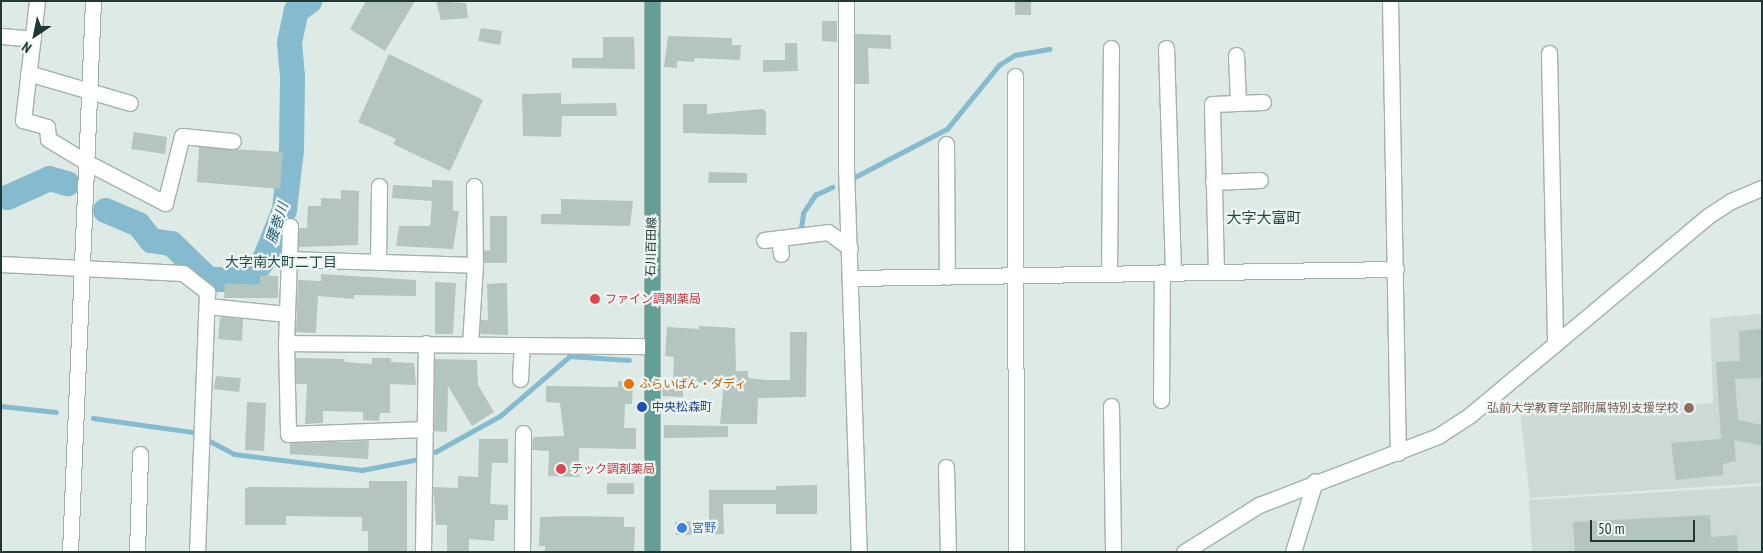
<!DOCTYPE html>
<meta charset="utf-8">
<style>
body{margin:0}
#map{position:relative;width:1763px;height:553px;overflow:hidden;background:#deeae6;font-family:"PT Sans Narrow","Noto Sans JP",sans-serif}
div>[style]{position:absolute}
.built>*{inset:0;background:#cdd9d5}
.stream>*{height:4.5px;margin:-2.25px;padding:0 2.25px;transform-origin:2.25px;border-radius:2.25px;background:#86bacf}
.river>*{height:25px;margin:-12.5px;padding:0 12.5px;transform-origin:12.5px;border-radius:12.5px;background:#86bacf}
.building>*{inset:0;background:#b4c4bf}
.roads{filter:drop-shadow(1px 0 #a1b1ad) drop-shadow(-1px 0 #a1b1ad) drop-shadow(0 1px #a1b1ad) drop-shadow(0 -1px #a1b1ad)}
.minor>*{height:15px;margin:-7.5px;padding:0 7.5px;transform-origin:7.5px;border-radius:7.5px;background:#fff}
.major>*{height:15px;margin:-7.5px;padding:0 7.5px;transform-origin:7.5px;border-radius:7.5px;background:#639f97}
.dots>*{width:14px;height:14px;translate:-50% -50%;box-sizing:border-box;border:2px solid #eef6f3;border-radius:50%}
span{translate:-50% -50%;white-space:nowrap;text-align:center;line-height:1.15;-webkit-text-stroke:4.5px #eef6f3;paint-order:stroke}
.street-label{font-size:12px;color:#203935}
.health-label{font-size:12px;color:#be3a42}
.left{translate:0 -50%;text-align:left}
.food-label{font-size:12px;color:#c56008}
.transit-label{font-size:12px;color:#164399}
.education-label{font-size:12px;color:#785e54}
.right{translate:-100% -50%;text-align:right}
.shop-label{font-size:12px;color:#366cbe}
.water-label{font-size:14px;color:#1c5973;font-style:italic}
.neighbourhood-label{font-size:14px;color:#1d4a45}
.quarter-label{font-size:15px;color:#1d4a45}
.frame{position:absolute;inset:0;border:2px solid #203935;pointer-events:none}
.north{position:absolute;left:10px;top:10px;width:50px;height:50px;-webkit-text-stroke:4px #eef6f3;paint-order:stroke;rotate:214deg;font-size:14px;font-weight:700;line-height:20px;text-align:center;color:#203935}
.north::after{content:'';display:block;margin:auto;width:18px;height:22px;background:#203935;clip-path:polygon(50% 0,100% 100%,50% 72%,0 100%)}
.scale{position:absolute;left:1590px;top:520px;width:105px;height:22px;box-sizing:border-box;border:2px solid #203935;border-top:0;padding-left:6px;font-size:15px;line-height:18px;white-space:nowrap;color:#203935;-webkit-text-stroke:4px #eef6f3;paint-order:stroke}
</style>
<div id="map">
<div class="built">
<div style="clip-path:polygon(1762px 314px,1762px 483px,1530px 498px,1520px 413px,1713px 403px,1710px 318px)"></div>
<div style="clip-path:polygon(1762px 486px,1762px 552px,1532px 552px,1529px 500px)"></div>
</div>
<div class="stream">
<div style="left:855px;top:177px;width:104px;rotate:-27.6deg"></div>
<div style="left:947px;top:129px;width:82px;rotate:-50.9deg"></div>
<div style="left:999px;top:65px;width:19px;rotate:-32deg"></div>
<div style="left:1015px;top:55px;width:35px;rotate:-10deg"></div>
<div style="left:801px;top:228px;width:15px;rotate:-82deg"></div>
<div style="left:803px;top:213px;width:22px;rotate:-56deg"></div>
<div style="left:815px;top:195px;width:19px;rotate:-25deg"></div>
<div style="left:1px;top:406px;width:55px;rotate:6.2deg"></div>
<div style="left:93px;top:418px;width:101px;rotate:8deg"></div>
<div style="left:210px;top:441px;width:27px;rotate:28deg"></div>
<div style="left:234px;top:454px;width:129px;rotate:7.1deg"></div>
<div style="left:362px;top:470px;width:53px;rotate:-10.9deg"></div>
<div style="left:435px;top:452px;width:74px;rotate:-29deg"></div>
<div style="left:500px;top:416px;width:92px;rotate:-40.6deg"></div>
<div style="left:570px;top:356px;width:59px;rotate:3.9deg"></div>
</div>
<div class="river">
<div style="left:7px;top:197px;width:46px;rotate:-24.3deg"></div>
<div style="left:49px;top:178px;width:19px;rotate:16deg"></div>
<div style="left:105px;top:210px;width:36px;rotate:23deg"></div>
<div style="left:138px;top:224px;width:21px;rotate:51deg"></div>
<div style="left:151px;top:240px;width:20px;rotate:9deg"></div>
<div style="left:171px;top:243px;width:52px;rotate:44.2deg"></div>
<div style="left:208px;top:279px;width:38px"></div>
<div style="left:246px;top:279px;width:13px;rotate:-45deg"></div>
<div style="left:255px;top:270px;width:16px;rotate:-52deg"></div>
<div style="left:265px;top:257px;width:52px;rotate:-68.4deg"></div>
<div style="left:284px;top:209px;width:60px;rotate:-83.3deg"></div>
<div style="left:291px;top:149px;width:73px;rotate:-89.2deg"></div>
<div style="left:292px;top:76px;width:34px;rotate:-95deg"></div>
<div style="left:289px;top:42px;width:33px;rotate:-78deg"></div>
<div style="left:296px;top:10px;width:16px;rotate:-35deg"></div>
</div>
<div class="building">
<div style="clip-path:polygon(366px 1px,415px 1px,385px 51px,350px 29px)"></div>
<div style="clip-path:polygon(436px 1px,466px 3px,468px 18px,441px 20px)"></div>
<div style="clip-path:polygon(1015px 1px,1031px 1px,1031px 15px,1015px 15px)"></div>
<div style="clip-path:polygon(822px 21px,837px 21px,837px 42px,822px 41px)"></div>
<div style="clip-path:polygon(481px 28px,502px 31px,500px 45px,478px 41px)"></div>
<div style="clip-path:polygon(855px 34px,891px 35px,891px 49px,868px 48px,869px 84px,855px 84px)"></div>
<div style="clip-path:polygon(668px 36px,732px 38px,732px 45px,741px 45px,740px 60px,695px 58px,694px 62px,677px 61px,677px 68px,664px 67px)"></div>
<div style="clip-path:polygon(603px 37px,634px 37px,635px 69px,572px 68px,572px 58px,603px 58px)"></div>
<div style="clip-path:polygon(785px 43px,797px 43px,798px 71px,763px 72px,763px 60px,785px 60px)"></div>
<div style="clip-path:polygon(389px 54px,483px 100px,450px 171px,393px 144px,396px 139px,358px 122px)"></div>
<div style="clip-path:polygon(561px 93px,561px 104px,616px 103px,617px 116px,562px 116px,561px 137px,523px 136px,522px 94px)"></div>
<div style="clip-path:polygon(683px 104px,707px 104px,707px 114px,763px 109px,766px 112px,766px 135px,683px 133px)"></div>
<div style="clip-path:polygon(134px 132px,167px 137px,165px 154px,131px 149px)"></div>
<div style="clip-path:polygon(199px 147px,283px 152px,280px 189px,197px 182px)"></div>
<div style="clip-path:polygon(709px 172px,747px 173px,747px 183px,708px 183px)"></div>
<div style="clip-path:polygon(432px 180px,453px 181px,453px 211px,459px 211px,453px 249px,396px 246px,399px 226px,430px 226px,432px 201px,392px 198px,393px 185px,432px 187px)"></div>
<div style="clip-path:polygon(341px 190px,359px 191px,358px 245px,299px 247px,299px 228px,307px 228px,308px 206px,321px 206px,321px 198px,341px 199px)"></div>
<div style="clip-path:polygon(561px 199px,633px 201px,630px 226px,541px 224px,541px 214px,561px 214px)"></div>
<div style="clip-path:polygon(490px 216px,507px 216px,507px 263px,484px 263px,484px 250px,490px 251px)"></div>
<div style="clip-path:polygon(321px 274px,416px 280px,416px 296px,354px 295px,354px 299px,318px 296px,316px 333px,296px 332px,298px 280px,321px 281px)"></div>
<div style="clip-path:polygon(260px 275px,278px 276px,278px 298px,224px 298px,225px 283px,260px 285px)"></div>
<div style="clip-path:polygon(435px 282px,456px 283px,453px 334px,435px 334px)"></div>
<div style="clip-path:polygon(507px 283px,508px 335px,480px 334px,481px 320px,488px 320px,487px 284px)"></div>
<div style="clip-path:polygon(223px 317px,243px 319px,242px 341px,218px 339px,220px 318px)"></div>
<div style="clip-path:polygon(699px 326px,735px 328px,736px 371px,748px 371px,748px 378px,766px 380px,790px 380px,790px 332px,807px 332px,806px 397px,758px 398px,757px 424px,720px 424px,724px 383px,673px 382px,674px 357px,665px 356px,667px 327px,699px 329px)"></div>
<div style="clip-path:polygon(1762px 329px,1762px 378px,1735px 379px,1738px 420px,1762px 425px,1762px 446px,1734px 440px,1736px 461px,1723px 464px,1723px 475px,1676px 480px,1671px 443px,1721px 439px,1716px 362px,1740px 361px,1739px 331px)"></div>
<div style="clip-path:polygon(296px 358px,345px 359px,344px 362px,372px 364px,372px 358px,391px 358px,391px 362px,414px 363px,416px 385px,390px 384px,390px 413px,380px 413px,379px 421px,363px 420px,363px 412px,323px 411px,323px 423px,305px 424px,307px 384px,296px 384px)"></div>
<div style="clip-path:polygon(435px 359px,477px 360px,478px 385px,494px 412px,472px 426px,448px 386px,447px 432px,434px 431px)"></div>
<div style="clip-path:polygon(216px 376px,241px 378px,239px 392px,214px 389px)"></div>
<div style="clip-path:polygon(618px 381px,633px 382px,632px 404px,625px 404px,624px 428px,636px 428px,636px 449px,579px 448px,579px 477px,548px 476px,549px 451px,532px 450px,533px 437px,564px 436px,560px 403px,546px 402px,546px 386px,618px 387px)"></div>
<div style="clip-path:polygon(663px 386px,683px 386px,683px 397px,662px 396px)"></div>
<div style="clip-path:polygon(247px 402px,266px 403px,264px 451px,245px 450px)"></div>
<div style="clip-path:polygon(664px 425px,728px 426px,728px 437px,664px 438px)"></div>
<div style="clip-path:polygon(479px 439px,508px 439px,508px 463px,492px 463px,490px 504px,508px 505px,508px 520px,495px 520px,494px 541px,469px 539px,469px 552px,447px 552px,447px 525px,436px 525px,433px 487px,458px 488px,458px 476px,478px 477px)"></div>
<div style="clip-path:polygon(369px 441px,368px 459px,290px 454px,290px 443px)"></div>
<div style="clip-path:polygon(369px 481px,407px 481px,407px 552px,368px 552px,368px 531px,362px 531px,362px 517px,286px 516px,286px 525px,245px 525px,245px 489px,249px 487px,369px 488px)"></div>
<div style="clip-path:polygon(607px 483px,634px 483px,634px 494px,607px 494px)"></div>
<div style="clip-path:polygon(817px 485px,817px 514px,776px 514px,776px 504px,723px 504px,724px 534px,676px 535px,675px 522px,709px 521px,709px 490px,776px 490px,776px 486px)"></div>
<div style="clip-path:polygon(1710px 515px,1711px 537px,1737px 535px,1738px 552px,1575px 552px,1573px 522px)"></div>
<div style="clip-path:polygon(575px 516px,624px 517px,624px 527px,635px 527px,634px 552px,545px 552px,545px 546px,539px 546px,540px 517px)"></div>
</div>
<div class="roads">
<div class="minor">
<div style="left:37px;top:1px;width:120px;rotate:96.7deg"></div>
<div style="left:23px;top:120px;width:25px;rotate:16deg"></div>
<div style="left:47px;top:127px;width:12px;rotate:85deg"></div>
<div style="left:48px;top:139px;width:47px;rotate:31deg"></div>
<div style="left:88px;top:163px;width:87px;rotate:27.5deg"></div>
<div style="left:165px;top:203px;width:69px;rotate:-75.8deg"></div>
<div style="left:182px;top:136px;width:51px;rotate:5.6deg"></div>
<div style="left:846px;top:1px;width:167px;rotate:90deg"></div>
<div style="left:846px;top:168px;width:384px;rotate:88.1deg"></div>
<div style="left:1390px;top:1px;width:452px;rotate:89deg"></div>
<div style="left:1px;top:36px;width:32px;rotate:5deg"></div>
<div style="left:1166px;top:48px;width:223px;rotate:88.2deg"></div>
<div style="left:1549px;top:53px;width:291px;rotate:88.8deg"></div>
<div style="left:1236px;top:55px;width:48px;rotate:87.6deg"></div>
<div style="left:28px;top:73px;width:106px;rotate:16.4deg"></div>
<div style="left:1015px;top:76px;width:476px;rotate:89.9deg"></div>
<div style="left:946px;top:144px;width:133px;rotate:89.6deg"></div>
<div style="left:1213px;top:182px;width:47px;rotate:-2.4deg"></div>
<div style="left:779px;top:238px;width:16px;rotate:83deg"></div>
<div style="left:764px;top:240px;width:64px;rotate:-7.1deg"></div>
<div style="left:828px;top:232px;width:27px;rotate:36deg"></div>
<div style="left:288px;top:259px;width:187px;rotate:1.8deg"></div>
<div style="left:378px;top:262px;width:76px;rotate:-89.2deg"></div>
<div style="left:1px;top:264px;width:182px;rotate:2.8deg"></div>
<div style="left:183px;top:273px;width:31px;rotate:38deg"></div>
<div style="left:207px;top:292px;width:260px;rotate:92.2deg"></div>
<div style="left:1216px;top:270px;width:166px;rotate:-91.4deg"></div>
<div style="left:1212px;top:104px;width:51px;rotate:-2.2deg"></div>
<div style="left:1109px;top:274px;width:226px;rotate:-89.5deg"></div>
<div style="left:852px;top:278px;width:544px;rotate:-0.95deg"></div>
<div style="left:207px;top:306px;width:80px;rotate:5.7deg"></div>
<div style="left:287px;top:314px;width:29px;rotate:92deg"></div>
<div style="left:286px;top:343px;width:364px;rotate:0.5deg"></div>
<div style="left:287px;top:314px;width:88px;rotate:-88deg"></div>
<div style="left:286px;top:343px;width:91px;rotate:88.7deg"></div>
<div style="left:288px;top:434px;width:137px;rotate:-2.1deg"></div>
<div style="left:470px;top:344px;width:79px;rotate:-86.4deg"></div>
<div style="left:475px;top:265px;width:79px;rotate:-90.7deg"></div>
<div style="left:520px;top:379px;width:34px;rotate:-87deg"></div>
<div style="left:1161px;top:400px;width:128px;rotate:-89.6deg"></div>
<div style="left:1111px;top:406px;width:146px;rotate:89.2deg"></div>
<div style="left:946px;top:467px;width:85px;rotate:88.7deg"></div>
<div style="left:70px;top:552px;width:551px;rotate:-87.61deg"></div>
<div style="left:137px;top:552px;width:98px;rotate:-88.2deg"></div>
<div style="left:423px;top:552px;width:209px;rotate:-89.2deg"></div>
<div style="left:522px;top:552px;width:119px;rotate:-89.5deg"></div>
<div style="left:1184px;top:552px;width:89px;rotate:-32.1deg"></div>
<div style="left:1259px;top:505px;width:192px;rotate:-21.1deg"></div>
<div style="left:1438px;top:436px;width:38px;rotate:-33deg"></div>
<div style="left:1470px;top:415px;width:310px;rotate:-39.9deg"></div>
<div style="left:1708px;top:216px;width:27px;rotate:-33deg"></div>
<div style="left:1731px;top:201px;width:34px;rotate:-23deg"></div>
<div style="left:1293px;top:552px;width:74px;rotate:-72.8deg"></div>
</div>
<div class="major">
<div style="left:652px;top:552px;width:551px;rotate:-90deg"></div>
</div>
</div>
<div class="dots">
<div style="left:595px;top:299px;background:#e0444e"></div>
<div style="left:629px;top:384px;background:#e8710a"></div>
<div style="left:642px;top:407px;background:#1a4fb4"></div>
<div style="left:1689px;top:408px;background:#8d6e63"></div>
<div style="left:561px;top:469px;background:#e0444e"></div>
<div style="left:682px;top:528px;background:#3f7fe0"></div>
</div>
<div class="street-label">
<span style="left:651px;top:247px;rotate:-89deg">石川百田線</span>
</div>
<div class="health-label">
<span class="left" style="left:605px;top:299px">ファイン調剤薬局</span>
<span class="left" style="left:571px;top:469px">テック調剤薬局</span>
</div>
<div class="food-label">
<span class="left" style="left:639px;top:384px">ふらいぱん・ダディ</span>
</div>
<div class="transit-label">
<span class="left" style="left:652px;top:407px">中央松森町</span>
</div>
<div class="education-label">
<span class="right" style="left:1679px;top:408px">弘前大学教育学部附属特別支援学校</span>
</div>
<div class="shop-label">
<span class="left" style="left:692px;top:528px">宮野</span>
</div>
<div class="water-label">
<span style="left:277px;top:223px;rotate:-72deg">腰巻川</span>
</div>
<div class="neighbourhood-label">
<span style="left:281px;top:262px">大字南大町二丁目</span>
</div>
<div class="quarter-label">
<span style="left:1264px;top:218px">大字大富町</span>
</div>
<div class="frame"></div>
<div class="north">N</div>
<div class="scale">50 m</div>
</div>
